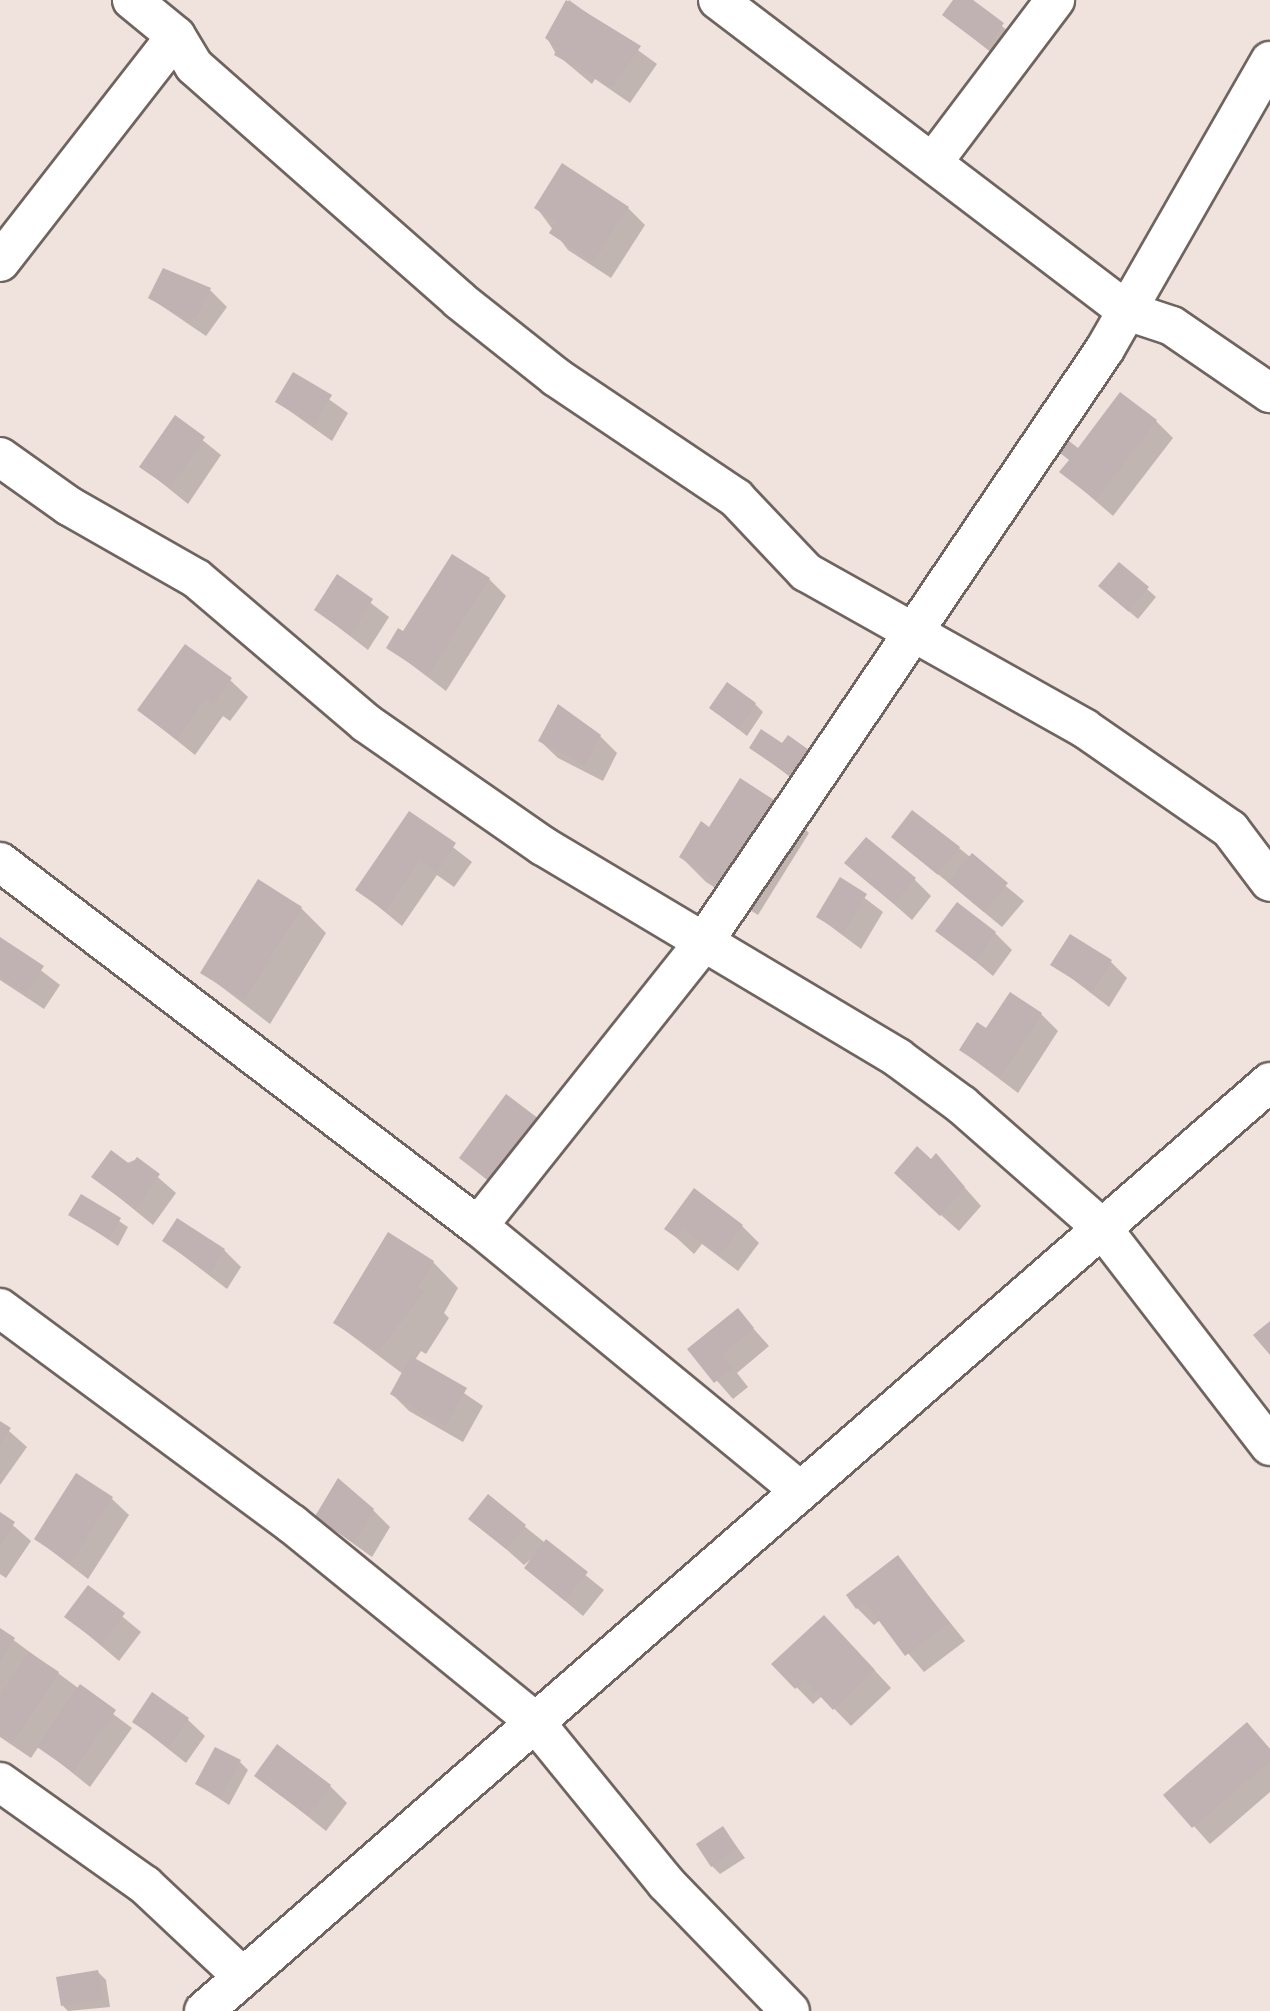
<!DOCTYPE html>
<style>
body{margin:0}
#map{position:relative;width:1270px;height:2011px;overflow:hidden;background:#f0e3dd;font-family:"Archivo Narrow",sans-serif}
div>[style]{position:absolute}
.shadow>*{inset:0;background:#0003}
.building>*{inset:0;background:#c0b1b2}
.roads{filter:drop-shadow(2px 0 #6f645f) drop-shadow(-2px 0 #6f645f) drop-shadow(0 2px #6f645f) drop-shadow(0 -2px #6f645f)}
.minor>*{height:38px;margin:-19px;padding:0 19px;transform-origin:19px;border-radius:19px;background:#fff}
span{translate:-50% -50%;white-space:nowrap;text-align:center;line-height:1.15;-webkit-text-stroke:5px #fdf0ea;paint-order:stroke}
</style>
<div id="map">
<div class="shadow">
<div style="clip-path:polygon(569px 0,657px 64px,630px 103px,595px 79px,592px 84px,556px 54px,547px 38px)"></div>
<div style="clip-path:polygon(956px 0,970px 0,1020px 41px,1004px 63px,945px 15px)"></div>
<div style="clip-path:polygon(536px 207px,628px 208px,645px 225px,611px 278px,568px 250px)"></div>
<div style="clip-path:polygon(210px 290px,227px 307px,206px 336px,150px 298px)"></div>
<div style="clip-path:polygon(294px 374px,348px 413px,332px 441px,277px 402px)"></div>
<div style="clip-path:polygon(175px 418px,221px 455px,188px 504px,142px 467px)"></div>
<div style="clip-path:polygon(1156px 421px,1173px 438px,1113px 516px,1062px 472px,1078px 451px)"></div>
<div style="clip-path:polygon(1119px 564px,1156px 597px,1138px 619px,1109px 594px)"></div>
<div style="clip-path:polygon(337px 577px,389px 617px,368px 650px,316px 610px)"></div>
<div style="clip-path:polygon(489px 579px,506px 596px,446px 691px,388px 647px)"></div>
<div style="clip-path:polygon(230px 680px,248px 697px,230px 721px,223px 716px,195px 755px,139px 710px)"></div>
<div style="clip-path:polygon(755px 704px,763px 712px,747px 736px,711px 708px)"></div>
<div style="clip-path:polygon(762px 732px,816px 797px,751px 747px)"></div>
<div style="clip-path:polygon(600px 736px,617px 753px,603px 781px,558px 758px,540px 741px)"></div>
<div style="clip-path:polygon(784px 808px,809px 833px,758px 915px,706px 882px,681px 857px,710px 829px)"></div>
<div style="clip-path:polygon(409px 813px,472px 862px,454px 887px,437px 875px,402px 926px,357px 889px)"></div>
<div style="clip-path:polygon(893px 837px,959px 848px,1024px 901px,1002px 927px)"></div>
<div style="clip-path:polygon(847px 863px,914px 879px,931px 896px,912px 920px)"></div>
<div style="clip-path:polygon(841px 880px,883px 912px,861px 949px,818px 917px)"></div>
<div style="clip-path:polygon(301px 908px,326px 933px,270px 1024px,202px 972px)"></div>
<div style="clip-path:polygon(938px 930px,995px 933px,1012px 950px,993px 976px)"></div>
<div style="clip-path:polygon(0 939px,60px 985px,44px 1009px,0 980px)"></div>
<div style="clip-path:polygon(1110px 961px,1127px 978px,1109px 1007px,1053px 964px)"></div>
<div style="clip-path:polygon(1041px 1014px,1058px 1031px,1018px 1093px,961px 1050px,987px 1030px)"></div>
<div style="clip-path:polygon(936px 1155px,981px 1206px,959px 1231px,913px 1190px)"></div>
<div style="clip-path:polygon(461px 1158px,532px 1168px,543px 1179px,521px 1208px)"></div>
<div style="clip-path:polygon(137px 1159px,176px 1193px,153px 1225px,94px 1177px)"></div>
<div style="clip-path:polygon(81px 1196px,128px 1227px,118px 1246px,70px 1214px)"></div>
<div style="clip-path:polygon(742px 1226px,759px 1243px,738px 1271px,702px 1244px,694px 1254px,666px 1228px)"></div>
<div style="clip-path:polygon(164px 1241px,224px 1250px,241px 1267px,227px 1289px)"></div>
<div style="clip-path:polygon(433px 1262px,458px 1288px,444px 1313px,449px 1318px,426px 1354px,421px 1351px,415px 1360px,483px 1406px,463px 1442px,409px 1411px,392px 1394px,403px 1374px,335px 1323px)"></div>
<div style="clip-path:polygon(737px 1310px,769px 1346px,737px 1373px,748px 1387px,733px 1399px,689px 1349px)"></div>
<div style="clip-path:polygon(0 1423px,27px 1447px,0 1485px)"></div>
<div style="clip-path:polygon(111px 1498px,129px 1515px,88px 1579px,36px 1539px)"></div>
<div style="clip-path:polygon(373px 1510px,390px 1527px,372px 1557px,316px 1517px)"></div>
<div style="clip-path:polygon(0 1514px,31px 1541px,6px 1578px,0 1574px)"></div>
<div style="clip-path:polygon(471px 1518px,524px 1526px,604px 1590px,583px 1616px,526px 1568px,535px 1556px,524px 1565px)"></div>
<div style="clip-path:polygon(898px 1558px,965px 1641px,924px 1672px,880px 1620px,874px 1625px,857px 1608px)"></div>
<div style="clip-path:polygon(88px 1588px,141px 1632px,119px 1661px,66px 1616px)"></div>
<div style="clip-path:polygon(0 1630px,132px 1728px,90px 1787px,39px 1746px,31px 1758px,0 1737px)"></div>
<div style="clip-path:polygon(841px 1634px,891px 1688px,851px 1726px,822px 1696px,813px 1704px,774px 1664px)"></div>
<div style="clip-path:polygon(187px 1719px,205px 1736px,186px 1763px,134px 1722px)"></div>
<div style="clip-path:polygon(1247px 1724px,1270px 1749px,1270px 1792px,1210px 1844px,1166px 1795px)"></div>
<div style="clip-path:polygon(240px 1762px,248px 1770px,229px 1805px,197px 1784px)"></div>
<div style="clip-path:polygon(257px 1776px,330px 1786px,347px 1803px,326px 1831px)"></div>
<div style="clip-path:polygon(723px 1828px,745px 1858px,720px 1874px,712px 1866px)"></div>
<div style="clip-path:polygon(98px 1972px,106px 1980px,110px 2007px,68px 2011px,63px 2006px)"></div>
</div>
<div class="building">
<div style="clip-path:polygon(566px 0,641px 46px,613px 87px,554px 55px,558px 48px,545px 38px)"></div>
<div style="clip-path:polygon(953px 0,973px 0,1004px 23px,986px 48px,942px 15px)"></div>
<div style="clip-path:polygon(562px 163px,629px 207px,593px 262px,549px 233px,556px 222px,534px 208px)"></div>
<div style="clip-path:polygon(163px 268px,211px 288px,196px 317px,188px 320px,148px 298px)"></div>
<div style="clip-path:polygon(293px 372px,332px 395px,314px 425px,275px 402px)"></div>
<div style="clip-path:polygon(1120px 392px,1157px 420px,1096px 500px,1059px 472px,1069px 460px,1060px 453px,1069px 441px,1078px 448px)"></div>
<div style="clip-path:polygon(175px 415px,205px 437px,170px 488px,139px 467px)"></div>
<div style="clip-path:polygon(452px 554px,490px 578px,428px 675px,386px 648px,398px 628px,403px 631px)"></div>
<div style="clip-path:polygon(1119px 562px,1149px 587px,1129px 612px,1098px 586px)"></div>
<div style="clip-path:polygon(337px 574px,373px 599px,350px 635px,314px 610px)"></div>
<div style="clip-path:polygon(185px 644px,232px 678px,212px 705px,205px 700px,177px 740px,137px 710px)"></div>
<div style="clip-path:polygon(727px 682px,756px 703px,738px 729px,709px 708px)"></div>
<div style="clip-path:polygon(558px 704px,601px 735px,585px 765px,538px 741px)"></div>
<div style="clip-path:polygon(761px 729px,782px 743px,788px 735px,816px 755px,798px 781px,749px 748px)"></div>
<div style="clip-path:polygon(740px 778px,785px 807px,732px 891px,679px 857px,701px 821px,709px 827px)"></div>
<div style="clip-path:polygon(912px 810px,960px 847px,938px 875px,891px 837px)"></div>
<div style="clip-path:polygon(409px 811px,456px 843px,437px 872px,420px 860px,385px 911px,355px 890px)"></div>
<div style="clip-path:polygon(866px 837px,916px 878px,894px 904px,844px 863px)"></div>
<div style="clip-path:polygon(972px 853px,1008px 883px,984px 912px,948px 882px)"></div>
<div style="clip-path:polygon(840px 877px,867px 894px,843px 933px,816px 917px)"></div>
<div style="clip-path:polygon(258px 879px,302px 907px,244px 1000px,200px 973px)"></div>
<div style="clip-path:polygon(957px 902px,996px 932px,975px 961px,935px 931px)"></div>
<div style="clip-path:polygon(1070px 934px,1112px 960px,1092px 991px,1050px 965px)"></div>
<div style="clip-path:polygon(0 937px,44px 966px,26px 993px,0 976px)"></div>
<div style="clip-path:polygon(1010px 992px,1042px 1013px,1000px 1077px,959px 1050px,977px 1022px,986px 1028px)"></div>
<div style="clip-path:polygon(506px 1094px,539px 1119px,503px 1192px,459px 1158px)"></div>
<div style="clip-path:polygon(917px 1146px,931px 1159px,936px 1153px,965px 1187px,940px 1216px,894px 1173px)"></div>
<div style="clip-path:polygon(111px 1150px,131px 1165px,137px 1157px,160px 1174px,135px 1209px,91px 1177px)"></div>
<div style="clip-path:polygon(694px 1188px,743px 1225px,720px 1255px,684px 1229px,677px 1238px,664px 1229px)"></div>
<div style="clip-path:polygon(81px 1194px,121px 1218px,109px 1239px,68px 1215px)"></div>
<div style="clip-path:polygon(177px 1218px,225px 1249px,210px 1273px,162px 1241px)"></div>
<div style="clip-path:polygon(388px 1232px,434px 1261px,418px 1287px,424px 1291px,379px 1351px,333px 1323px)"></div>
<div style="clip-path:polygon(738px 1308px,754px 1328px,721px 1355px,732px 1369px,714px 1383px,687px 1349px)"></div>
<div style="clip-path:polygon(1270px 1321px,1270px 1355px,1253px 1335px)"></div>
<div style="clip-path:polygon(411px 1356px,467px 1388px,445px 1426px,390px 1394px)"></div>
<div style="clip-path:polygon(0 1421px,11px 1428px,0 1444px)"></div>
<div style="clip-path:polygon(76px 1473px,113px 1497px,70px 1563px,34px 1539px)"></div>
<div style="clip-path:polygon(338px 1478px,374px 1509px,354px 1542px,314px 1518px)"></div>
<div style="clip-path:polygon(488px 1494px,526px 1525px,506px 1549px,468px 1519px)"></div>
<div style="clip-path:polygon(0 1512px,15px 1522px,0 1545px)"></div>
<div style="clip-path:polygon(546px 1539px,588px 1572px,565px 1601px,524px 1568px)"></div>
<div style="clip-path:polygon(898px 1555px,949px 1623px,905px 1656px,865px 1602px,856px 1609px,846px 1595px)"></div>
<div style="clip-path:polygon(88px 1585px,125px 1613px,102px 1645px,64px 1617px)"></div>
<div style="clip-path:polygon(824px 1615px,875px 1670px,833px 1710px,805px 1680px,795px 1689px,771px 1664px)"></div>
<div style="clip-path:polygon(0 1628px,15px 1638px,0 1661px)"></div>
<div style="clip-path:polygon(29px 1652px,59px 1672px,13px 1742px,0 1733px,0 1697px)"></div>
<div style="clip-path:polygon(80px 1684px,116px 1710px,73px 1772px,37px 1747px)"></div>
<div style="clip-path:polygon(152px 1692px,189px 1718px,169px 1747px,132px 1722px)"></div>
<div style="clip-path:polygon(1247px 1722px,1270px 1749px,1270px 1761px,1192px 1828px,1163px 1795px)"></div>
<div style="clip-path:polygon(277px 1744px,331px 1785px,308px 1816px,254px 1776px)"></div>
<div style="clip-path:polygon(215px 1747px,241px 1760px,221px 1798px,195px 1784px)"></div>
<div style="clip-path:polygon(723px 1826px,738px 1849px,711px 1867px,696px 1844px)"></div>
<div style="clip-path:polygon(98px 1970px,103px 1999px,61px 2006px,56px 1977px)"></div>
</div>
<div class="roads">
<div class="minor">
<div style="left:718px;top:0;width:514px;rotate:37.25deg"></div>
<div style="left:1127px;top:311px;width:47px;rotate:18.4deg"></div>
<div style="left:1172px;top:326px;width:119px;rotate:34.4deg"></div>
<div style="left:176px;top:36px;width:35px;rotate:59deg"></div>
<div style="left:194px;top:66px;width:354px;rotate:41.4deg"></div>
<div style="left:459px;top:300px;width:124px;rotate:38.4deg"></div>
<div style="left:556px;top:377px;width:217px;rotate:33.9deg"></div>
<div style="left:736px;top:498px;width:102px;rotate:46.6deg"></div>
<div style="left:806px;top:572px;width:319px;rotate:29.3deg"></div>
<div style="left:1084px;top:728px;width:178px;rotate:34.7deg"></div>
<div style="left:1230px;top:829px;width:66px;rotate:53deg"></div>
<div style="left:933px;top:162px;width:203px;rotate:-53deg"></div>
<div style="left:0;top:262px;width:286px;rotate:-52.1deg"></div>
<div style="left:176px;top:36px;width:57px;rotate:-140.7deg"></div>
<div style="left:0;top:457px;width:85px;rotate:35.4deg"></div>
<div style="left:69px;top:506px;width:147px;rotate:29.7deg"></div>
<div style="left:197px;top:579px;width:222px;rotate:40.4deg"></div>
<div style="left:366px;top:723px;width:216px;rotate:34.8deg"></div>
<div style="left:543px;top:846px;width:413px;rotate:30.8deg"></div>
<div style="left:898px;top:1058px;width:79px;rotate:36.3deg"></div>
<div style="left:962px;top:1105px;width:186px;rotate:41.3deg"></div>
<div style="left:1102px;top:1228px;width:275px;rotate:52.4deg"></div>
<div style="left:0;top:862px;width:601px;rotate:37.29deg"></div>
<div style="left:478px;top:1226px;width:414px;rotate:39.4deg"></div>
<div style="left:478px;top:1226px;width:362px;rotate:-51.5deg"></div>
<div style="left:703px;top:943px;width:717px;rotate:-55.91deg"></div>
<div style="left:1105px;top:349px;width:332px;rotate:-60.2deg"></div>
<div style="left:0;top:1308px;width:363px;rotate:36.5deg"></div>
<div style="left:292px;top:1524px;width:312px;rotate:39.1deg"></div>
<div style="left:534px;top:1721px;width:209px;rotate:50.8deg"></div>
<div style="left:666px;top:1883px;width:178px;rotate:45.9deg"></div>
<div style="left:0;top:1782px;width:178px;rotate:35.4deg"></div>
<div style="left:145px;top:1885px;width:134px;rotate:43.2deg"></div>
<div style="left:204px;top:2011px;width:1414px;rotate:-41.07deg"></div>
</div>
</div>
</div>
